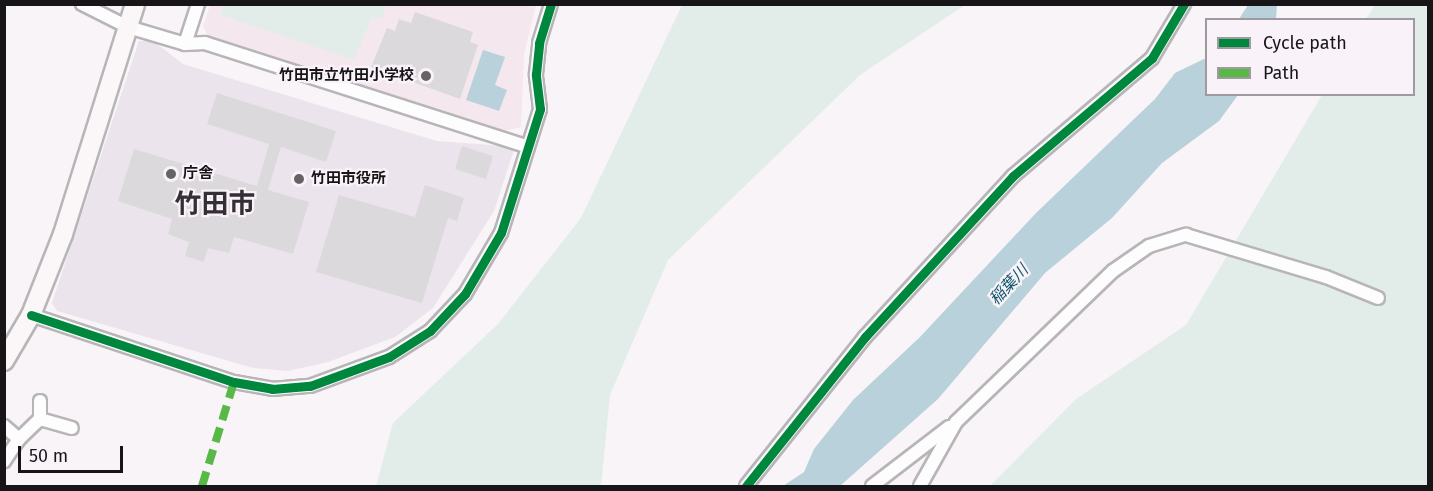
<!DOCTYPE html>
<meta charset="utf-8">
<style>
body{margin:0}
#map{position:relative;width:1433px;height:491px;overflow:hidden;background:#f8f4f8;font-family:"Fira Sans","Noto Sans JP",sans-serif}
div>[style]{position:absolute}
.built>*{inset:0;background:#ece4ec}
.education>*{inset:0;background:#f5e7ee}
.green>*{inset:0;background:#e2ede9}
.water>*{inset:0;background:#b9d1db}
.building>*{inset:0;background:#dcd9dd}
.roads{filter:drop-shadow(2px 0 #b8b5b8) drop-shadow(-2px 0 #b8b5b8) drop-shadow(0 2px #b8b5b8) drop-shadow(0 -2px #b8b5b8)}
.street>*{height:12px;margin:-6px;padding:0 6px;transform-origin:6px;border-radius:6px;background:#fefdfe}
.secondary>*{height:18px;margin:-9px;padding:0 9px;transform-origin:9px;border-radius:9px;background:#fbf7f8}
.quiet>*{height:8px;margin-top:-4px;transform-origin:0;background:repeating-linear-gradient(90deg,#58b947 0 15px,transparent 0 23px)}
.cycleway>*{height:9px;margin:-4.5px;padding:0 4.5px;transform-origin:4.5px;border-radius:4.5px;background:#00873e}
.dots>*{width:16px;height:16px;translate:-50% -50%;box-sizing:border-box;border:3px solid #f9f3f9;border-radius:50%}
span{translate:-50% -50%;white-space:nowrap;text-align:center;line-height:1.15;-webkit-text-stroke:4.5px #f9f3f9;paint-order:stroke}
.poi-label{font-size:15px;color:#171518;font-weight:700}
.right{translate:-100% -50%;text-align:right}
.left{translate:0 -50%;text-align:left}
.water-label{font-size:16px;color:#10576b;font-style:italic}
.town-label{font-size:27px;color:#342f34;font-weight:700}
.frame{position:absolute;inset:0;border:6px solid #171518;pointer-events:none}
.legend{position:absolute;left:1205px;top:18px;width:210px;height:78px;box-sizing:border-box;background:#f9f3f9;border:2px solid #9f9a9f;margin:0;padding:8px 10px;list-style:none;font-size:18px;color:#171518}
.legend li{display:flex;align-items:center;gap:12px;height:30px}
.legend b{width:30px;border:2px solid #9f9a9f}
.scale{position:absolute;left:18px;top:446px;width:105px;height:27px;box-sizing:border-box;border:3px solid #171518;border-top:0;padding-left:8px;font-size:18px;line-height:21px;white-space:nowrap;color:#171518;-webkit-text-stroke:4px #f9f3f9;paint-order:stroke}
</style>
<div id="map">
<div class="built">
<div style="clip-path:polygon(139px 41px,153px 41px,183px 64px,437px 141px,515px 147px,494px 211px,433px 308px,395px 337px,328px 362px,288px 371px,253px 368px,57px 311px,52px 303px)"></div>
</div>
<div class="education">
<div style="clip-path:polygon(210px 5px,536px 5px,524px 55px,521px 127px,503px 131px,210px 39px,203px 27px)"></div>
</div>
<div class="green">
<div style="clip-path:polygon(224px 5px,224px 4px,387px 5px,381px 19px,372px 17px,354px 60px,221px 15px)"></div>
<div style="clip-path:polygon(682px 5px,965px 5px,860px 75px,668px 260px,610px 395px,601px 486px,376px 486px,393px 423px,498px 324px,581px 218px)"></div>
<div style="clip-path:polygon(1375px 5px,1428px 5px,1428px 486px,990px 486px,1076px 399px,1186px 325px,1322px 95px,1414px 94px,1414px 20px,1366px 19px)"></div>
</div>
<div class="water">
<div style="clip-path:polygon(1248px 5px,1277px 5px,1276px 19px,1239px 19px)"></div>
<div style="clip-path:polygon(483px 50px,505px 57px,495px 85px,507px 90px,499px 111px,466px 100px)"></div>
<div style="clip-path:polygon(1206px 58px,1206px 94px,1238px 95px,1219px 121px,1162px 163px,1112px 218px,1045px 273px,938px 399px,840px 486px,783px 486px,804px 472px,814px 449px,853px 400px,920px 337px,1036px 213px,1155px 99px,1175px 73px)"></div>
</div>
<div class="building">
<div style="clip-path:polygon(415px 12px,473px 32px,470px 42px,478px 45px,460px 99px,371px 67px,387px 28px,395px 31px,399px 19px,411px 23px)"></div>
<div style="clip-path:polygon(217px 93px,336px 131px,326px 162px,281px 147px,268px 190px,309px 202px,293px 254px,234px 237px,229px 253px,208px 248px,204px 262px,185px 256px,189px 242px,168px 234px,172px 219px,118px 201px,134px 149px,257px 186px,269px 144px,207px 124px)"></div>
<div style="clip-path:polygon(462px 146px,493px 156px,486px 179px,455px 169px)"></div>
<div style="clip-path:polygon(425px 185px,464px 198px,457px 221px,448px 218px,422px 303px,316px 272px,339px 195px,415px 217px)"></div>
</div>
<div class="roads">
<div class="street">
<div style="left:82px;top:4px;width:51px;rotate:26.6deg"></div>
<div style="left:128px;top:27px;width:59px;rotate:16.6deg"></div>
<div style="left:185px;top:44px;width:20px;rotate:-3deg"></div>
<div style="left:205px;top:43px;width:339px;rotate:17.8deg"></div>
<div style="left:185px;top:44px;width:42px;rotate:-72deg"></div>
<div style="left:31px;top:315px;width:214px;rotate:18.3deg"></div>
<div style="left:234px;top:382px;width:39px;rotate:10deg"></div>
<div style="left:272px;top:389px;width:38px;rotate:-5deg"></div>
<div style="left:310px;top:386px;width:84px;rotate:-20.2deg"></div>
<div style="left:389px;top:357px;width:49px;rotate:-32.4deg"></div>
<div style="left:430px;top:331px;width:51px;rotate:-46.6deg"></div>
<div style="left:465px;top:294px;width:71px;rotate:-59.5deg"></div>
<div style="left:501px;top:233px;width:130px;rotate:-72.5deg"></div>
<div style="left:540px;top:109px;width:35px;rotate:-97deg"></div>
<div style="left:536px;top:74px;width:31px;rotate:-84deg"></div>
<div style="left:539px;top:43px;width:41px;rotate:-72.9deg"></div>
<div style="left:40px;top:419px;width:33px;rotate:16deg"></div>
<div style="left:4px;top:426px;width:20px;rotate:41deg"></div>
<div style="left:19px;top:439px;width:27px;rotate:124deg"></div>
<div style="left:19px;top:439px;width:29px;rotate:-44deg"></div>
<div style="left:40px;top:419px;width:18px;rotate:-90deg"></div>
<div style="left:746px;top:486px;width:191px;rotate:-51.4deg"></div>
<div style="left:865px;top:337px;width:219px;rotate:-47.4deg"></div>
<div style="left:1013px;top:176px;width:182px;rotate:-40.3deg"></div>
<div style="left:1152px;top:58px;width:63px;rotate:-59.3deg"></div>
<div style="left:872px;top:486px;width:97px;rotate:-37.5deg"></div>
<div style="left:920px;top:486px;width:73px;rotate:-60.6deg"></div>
<div style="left:956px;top:422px;width:218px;rotate:-43.9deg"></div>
<div style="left:1113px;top:271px;width:44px;rotate:-34.8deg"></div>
<div style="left:1149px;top:246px;width:39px;rotate:-17deg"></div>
<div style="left:1186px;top:235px;width:146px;rotate:16.7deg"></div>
<div style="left:1326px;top:277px;width:56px;rotate:22deg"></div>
</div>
<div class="secondary">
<div style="left:4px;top:361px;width:53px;rotate:-59.6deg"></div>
<div style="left:31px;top:315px;width:87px;rotate:-68.4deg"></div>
<div style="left:63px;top:234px;width:241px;rotate:-72.6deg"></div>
</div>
</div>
<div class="quiet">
<div style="left:202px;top:486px;width:109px;rotate:-72.9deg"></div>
</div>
<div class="cycleway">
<div style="left:31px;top:315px;width:214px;rotate:18.3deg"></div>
<div style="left:234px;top:382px;width:39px;rotate:10deg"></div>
<div style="left:272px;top:389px;width:38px;rotate:-5deg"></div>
<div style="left:310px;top:386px;width:84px;rotate:-20.2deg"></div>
<div style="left:389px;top:357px;width:49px;rotate:-32.4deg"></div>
<div style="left:430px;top:331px;width:51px;rotate:-46.6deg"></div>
<div style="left:465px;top:294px;width:71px;rotate:-59.5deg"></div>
<div style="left:501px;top:233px;width:130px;rotate:-72.5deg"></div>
<div style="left:540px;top:109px;width:35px;rotate:-97deg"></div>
<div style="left:536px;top:74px;width:31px;rotate:-84deg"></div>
<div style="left:539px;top:43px;width:41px;rotate:-72.9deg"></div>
<div style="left:746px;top:486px;width:191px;rotate:-51.4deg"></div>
<div style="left:865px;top:337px;width:219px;rotate:-47.4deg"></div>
<div style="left:1013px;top:176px;width:182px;rotate:-40.3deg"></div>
<div style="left:1152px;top:58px;width:63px;rotate:-59.3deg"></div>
</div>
<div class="dots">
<div style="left:426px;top:76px;background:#666366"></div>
<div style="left:171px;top:174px;background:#666366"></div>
<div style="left:299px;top:179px;background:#666366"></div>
</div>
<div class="poi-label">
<span class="right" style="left:414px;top:76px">竹田市立竹田小学校</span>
<span class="left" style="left:183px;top:174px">庁舎</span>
<span class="left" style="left:311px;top:179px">竹田市役所</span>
</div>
<div class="water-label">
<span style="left:1009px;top:285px;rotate:-47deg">稲葉川</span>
</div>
<div class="town-label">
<span style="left:215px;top:205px">竹田市</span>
</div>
<div class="frame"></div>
<ul class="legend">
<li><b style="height:8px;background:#00873e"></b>Cycle path</li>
<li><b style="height:8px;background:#58b947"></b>Path</li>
</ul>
<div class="scale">50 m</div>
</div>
